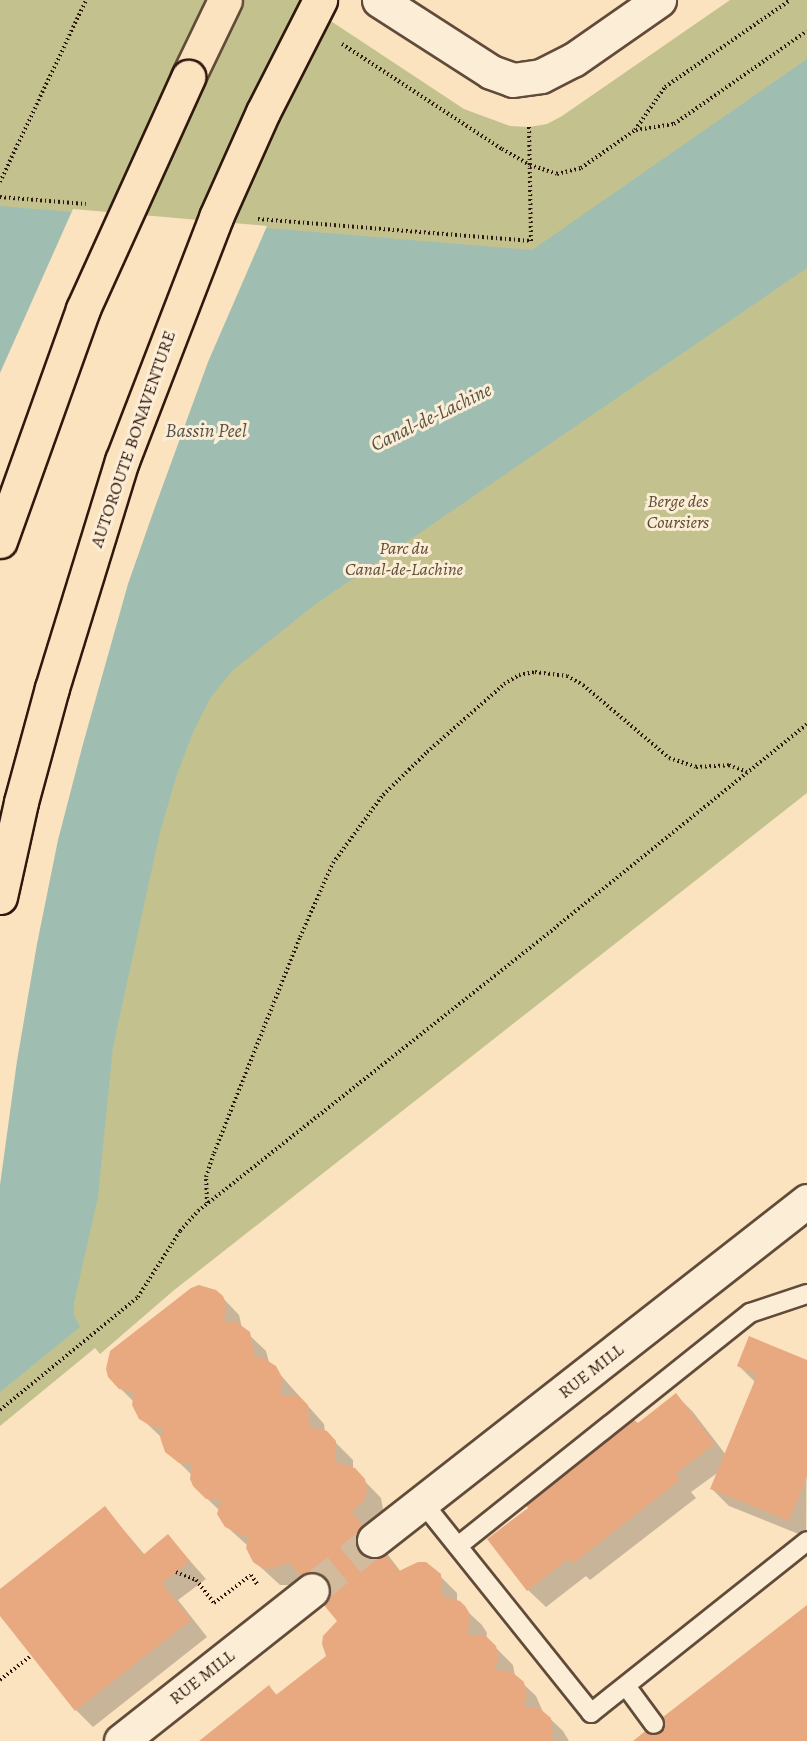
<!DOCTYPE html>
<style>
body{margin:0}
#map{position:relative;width:807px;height:1741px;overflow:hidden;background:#fbe3c0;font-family:Alegreya,serif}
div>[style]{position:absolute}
.green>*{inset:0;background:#c3c28f}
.water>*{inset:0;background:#9fbeb1}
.pier>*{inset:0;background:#fbe3c0}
.shadow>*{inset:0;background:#0003}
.building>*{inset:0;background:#e8a981}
.tertiary-tunnel>*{height:33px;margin-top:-16.5px;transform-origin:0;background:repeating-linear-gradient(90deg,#d2ba9c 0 33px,transparent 0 49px)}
.path>*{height:4px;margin-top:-2px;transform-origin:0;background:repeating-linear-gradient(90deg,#2f180d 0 1.5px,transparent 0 4.5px)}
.roads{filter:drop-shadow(2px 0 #624b3a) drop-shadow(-2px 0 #624b3a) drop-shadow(0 2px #624b3a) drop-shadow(0 -2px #624b3a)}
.service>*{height:18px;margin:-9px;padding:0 9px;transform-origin:9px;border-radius:9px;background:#fcedd6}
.tertiary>*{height:33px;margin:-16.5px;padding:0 16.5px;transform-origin:16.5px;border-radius:16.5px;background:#fcedd6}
.motorway>*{height:33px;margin:-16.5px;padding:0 16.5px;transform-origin:16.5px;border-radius:16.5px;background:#fbe3c0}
.bridges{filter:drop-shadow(2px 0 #2f180d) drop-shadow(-2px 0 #2f180d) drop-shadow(0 2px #2f180d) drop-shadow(0 -2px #2f180d)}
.motorway-bridge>*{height:33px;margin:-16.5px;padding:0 16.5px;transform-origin:16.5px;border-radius:16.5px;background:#fbe3c0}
span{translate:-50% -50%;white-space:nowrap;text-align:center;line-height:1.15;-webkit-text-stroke:6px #fcedd6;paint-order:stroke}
.street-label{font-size:18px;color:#2f180d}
.park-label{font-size:18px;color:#5b4b34;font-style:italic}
.water-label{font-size:20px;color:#565246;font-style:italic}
</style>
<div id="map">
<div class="green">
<div style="clip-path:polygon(0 0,299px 0,464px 109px,510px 126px,529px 127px,547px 124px,562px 116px,730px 0,807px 0,807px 793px,173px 1291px,100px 1354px,95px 1348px,0 1426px)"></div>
</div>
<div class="water">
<div style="clip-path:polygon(807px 59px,807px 268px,313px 606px,232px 671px,211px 697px,195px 728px,177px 774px,160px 832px,113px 1047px,98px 1197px,74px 1303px,74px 1315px,80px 1327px,0 1392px,0 206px,532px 250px)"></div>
</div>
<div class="pier">
<div style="clip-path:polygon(73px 209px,267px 226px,208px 362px,155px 507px,128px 584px,83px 744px,58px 840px,37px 944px,17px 1061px,0 1185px,0 373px)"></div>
</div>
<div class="shadow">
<div style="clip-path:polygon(222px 1297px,239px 1315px,242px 1328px,266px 1351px,269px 1362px,324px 1424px,325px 1432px,353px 1460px,353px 1469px,381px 1498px,383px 1509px,381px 1517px,369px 1530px,401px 1572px,440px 1576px,457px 1593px,457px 1602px,482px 1625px,487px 1633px,486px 1638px,513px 1665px,515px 1676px,536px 1696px,543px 1712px,563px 1731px,569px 1741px,201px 1741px,269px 1687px,278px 1696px,328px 1657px,338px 1621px,305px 1580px,290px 1585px,280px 1585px,254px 1561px,248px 1546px,226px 1526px,219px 1510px,194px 1486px,192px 1475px,167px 1451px,162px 1438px,141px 1418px,134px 1402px,120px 1388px)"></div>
<div style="clip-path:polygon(807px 1361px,806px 1537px,729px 1506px,712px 1489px,720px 1471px,691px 1492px,696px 1498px,590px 1580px,586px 1576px,546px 1607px,528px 1590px,638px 1425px,676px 1395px,693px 1412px,726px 1455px,756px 1383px,739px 1366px)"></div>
<div style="clip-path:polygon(105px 1508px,145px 1555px,168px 1536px,206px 1579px,178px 1600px,207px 1637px,93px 1727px,76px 1710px,0 1613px,0 1591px)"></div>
</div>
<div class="building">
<div style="clip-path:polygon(199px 1285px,216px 1290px,223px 1296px,226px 1304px,224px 1322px,235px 1321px,250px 1332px,255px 1358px,263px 1358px,276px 1366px,283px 1379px,280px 1392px,282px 1395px,298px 1395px,308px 1405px,309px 1427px,327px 1431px,336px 1441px,336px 1462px,355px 1468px,365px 1479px,367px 1491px,364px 1500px,352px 1512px,399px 1571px,418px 1562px,426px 1562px,441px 1574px,441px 1596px,460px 1601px,465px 1606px,470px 1614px,468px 1632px,470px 1635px,485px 1635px,496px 1646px,499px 1658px,495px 1668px,497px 1670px,512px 1672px,524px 1682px,527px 1696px,524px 1703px,526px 1707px,539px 1708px,551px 1718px,553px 1741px,199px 1741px,269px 1685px,276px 1695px,326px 1656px,322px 1644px,323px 1636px,337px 1621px,289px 1562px,272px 1569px,262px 1568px,253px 1562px,246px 1548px,249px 1535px,241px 1535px,225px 1527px,217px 1514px,221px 1501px,219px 1499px,206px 1499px,193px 1486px,190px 1479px,192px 1463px,179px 1463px,165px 1452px,160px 1437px,164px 1428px,151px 1426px,139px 1419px,132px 1405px,134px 1392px,119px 1389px,108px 1377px,106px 1369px,110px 1351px,191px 1288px)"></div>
<div style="clip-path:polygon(749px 1336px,807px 1360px,807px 1477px,789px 1521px,710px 1489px,757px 1375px,737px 1366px)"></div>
<div style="clip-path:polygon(676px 1393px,715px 1444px,675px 1474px,680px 1480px,572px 1564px,568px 1559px,527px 1591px,487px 1539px,528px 1508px,526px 1505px,634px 1420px,638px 1423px)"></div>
<div style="clip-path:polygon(105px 1506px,143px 1555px,168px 1534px,190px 1561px,162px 1583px,191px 1620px,75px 1711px,0 1616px,0 1589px)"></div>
<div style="clip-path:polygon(807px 1605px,807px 1741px,633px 1741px,654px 1724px)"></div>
</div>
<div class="tertiary-tunnel">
<div style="left:312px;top:1590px;width:80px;rotate:-38.9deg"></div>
</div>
<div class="path">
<div style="left:342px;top:44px;width:191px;rotate:33.3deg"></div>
<div style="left:502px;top:149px;width:32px;rotate:30deg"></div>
<div style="left:530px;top:165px;width:28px;rotate:18deg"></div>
<div style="left:557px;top:174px;width:25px;rotate:-14deg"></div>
<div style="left:581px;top:168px;width:66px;rotate:-35.1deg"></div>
<div style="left:635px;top:130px;width:52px;rotate:-55.1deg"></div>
<div style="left:665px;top:87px;width:152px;rotate:-34.8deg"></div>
<div style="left:636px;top:130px;width:38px;rotate:-9deg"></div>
<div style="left:674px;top:124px;width:162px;rotate:-35deg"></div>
<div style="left:0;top:182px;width:201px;rotate:-64.7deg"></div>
<div style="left:0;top:197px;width:86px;rotate:4.7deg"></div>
<div style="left:258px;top:219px;width:274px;rotate:4.6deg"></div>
<div style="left:531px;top:241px;width:114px;rotate:-91deg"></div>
<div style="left:207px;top:1203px;width:26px;rotate:-92deg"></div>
<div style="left:206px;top:1177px;width:25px;rotate:-72deg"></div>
<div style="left:214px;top:1153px;width:232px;rotate:-68.3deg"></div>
<div style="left:300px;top:937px;width:81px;rotate:-66deg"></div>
<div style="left:333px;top:863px;width:84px;rotate:-53.7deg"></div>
<div style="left:383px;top:795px;width:62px;rotate:-44.3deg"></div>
<div style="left:427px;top:752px;width:103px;rotate:-41.4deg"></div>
<div style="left:504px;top:684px;width:17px;rotate:-31deg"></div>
<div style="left:519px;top:675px;width:16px;rotate:-11deg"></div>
<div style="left:535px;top:672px;width:32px;rotate:7deg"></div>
<div style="left:567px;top:676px;width:18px;rotate:29deg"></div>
<div style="left:583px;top:685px;width:113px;rotate:40.3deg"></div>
<div style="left:669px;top:758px;width:28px;rotate:18deg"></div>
<div style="left:696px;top:767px;width:33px;rotate:-3deg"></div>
<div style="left:729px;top:765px;width:19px;rotate:21deg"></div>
<div style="left:0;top:1410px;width:178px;rotate:-39.3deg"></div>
<div style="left:138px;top:1297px;width:78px;rotate:-57.5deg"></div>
<div style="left:180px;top:1231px;width:27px;rotate:-48deg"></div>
<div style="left:198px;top:1211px;width:458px;rotate:-38.4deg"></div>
<div style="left:557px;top:926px;width:321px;rotate:-38.9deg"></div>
<div style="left:176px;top:1572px;width:22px;rotate:22deg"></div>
<div style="left:196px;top:1580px;width:29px;rotate:52deg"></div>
<div style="left:214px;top:1603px;width:46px;rotate:-37.1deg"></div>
<div style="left:251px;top:1575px;width:11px;rotate:56deg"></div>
<div style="left:0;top:1680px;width:39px;rotate:-38deg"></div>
</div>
<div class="roads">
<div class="service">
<div style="left:423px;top:1503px;width:269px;rotate:51.3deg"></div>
<div style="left:591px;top:1713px;width:276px;rotate:-38.5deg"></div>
<div style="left:458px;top:1546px;width:374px;rotate:-38.6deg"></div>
<div style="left:750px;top:1313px;width:60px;rotate:-18.4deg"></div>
<div style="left:626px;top:1686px;width:47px;rotate:53.6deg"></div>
</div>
<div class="tertiary">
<div style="left:379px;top:0;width:133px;rotate:32.7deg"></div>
<div style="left:491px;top:72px;width:23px;rotate:20deg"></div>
<div style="left:513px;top:80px;width:28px;rotate:-8deg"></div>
<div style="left:541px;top:76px;width:36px;rotate:-27deg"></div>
<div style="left:573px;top:60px;width:105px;rotate:-34.9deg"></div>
<div style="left:374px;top:1540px;width:550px;rotate:-38.06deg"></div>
<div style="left:121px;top:1741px;width:243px;rotate:-38.3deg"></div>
</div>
<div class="motorway">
<div style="left:188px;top:77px;width:85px;rotate:-64.3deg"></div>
</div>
</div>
<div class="bridges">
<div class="motorway-bridge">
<div style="left:0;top:541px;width:246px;rotate:-70.3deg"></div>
<div style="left:83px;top:309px;width:255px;rotate:-65.6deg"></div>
<div style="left:0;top:897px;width:97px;rotate:-77.5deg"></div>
<div style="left:21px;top:802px;width:118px;rotate:-74.8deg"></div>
<div style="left:52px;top:688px;width:238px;rotate:-72.9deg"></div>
<div style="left:122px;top:461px;width:261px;rotate:-68.9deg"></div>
<div style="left:216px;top:217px;width:115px;rotate:-65.9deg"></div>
<div style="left:263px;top:112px;width:126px;rotate:-63deg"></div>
</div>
</div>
<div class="street-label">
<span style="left:133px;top:439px;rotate:-71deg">AUTOROUTE BONAVENTURE</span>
<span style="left:591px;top:1371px;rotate:-38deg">RUE MILL</span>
<span style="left:202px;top:1677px;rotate:-38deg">RUE MILL</span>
</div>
<div class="park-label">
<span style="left:678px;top:512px">Berge des<br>Coursiers</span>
<span style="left:404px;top:559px">Parc du<br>Canal-de-Lachine</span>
</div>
<div class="water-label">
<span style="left:431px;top:417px;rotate:-26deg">Canal-de-Lachine</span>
<span style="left:206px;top:430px">Bassin Peel</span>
</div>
</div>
